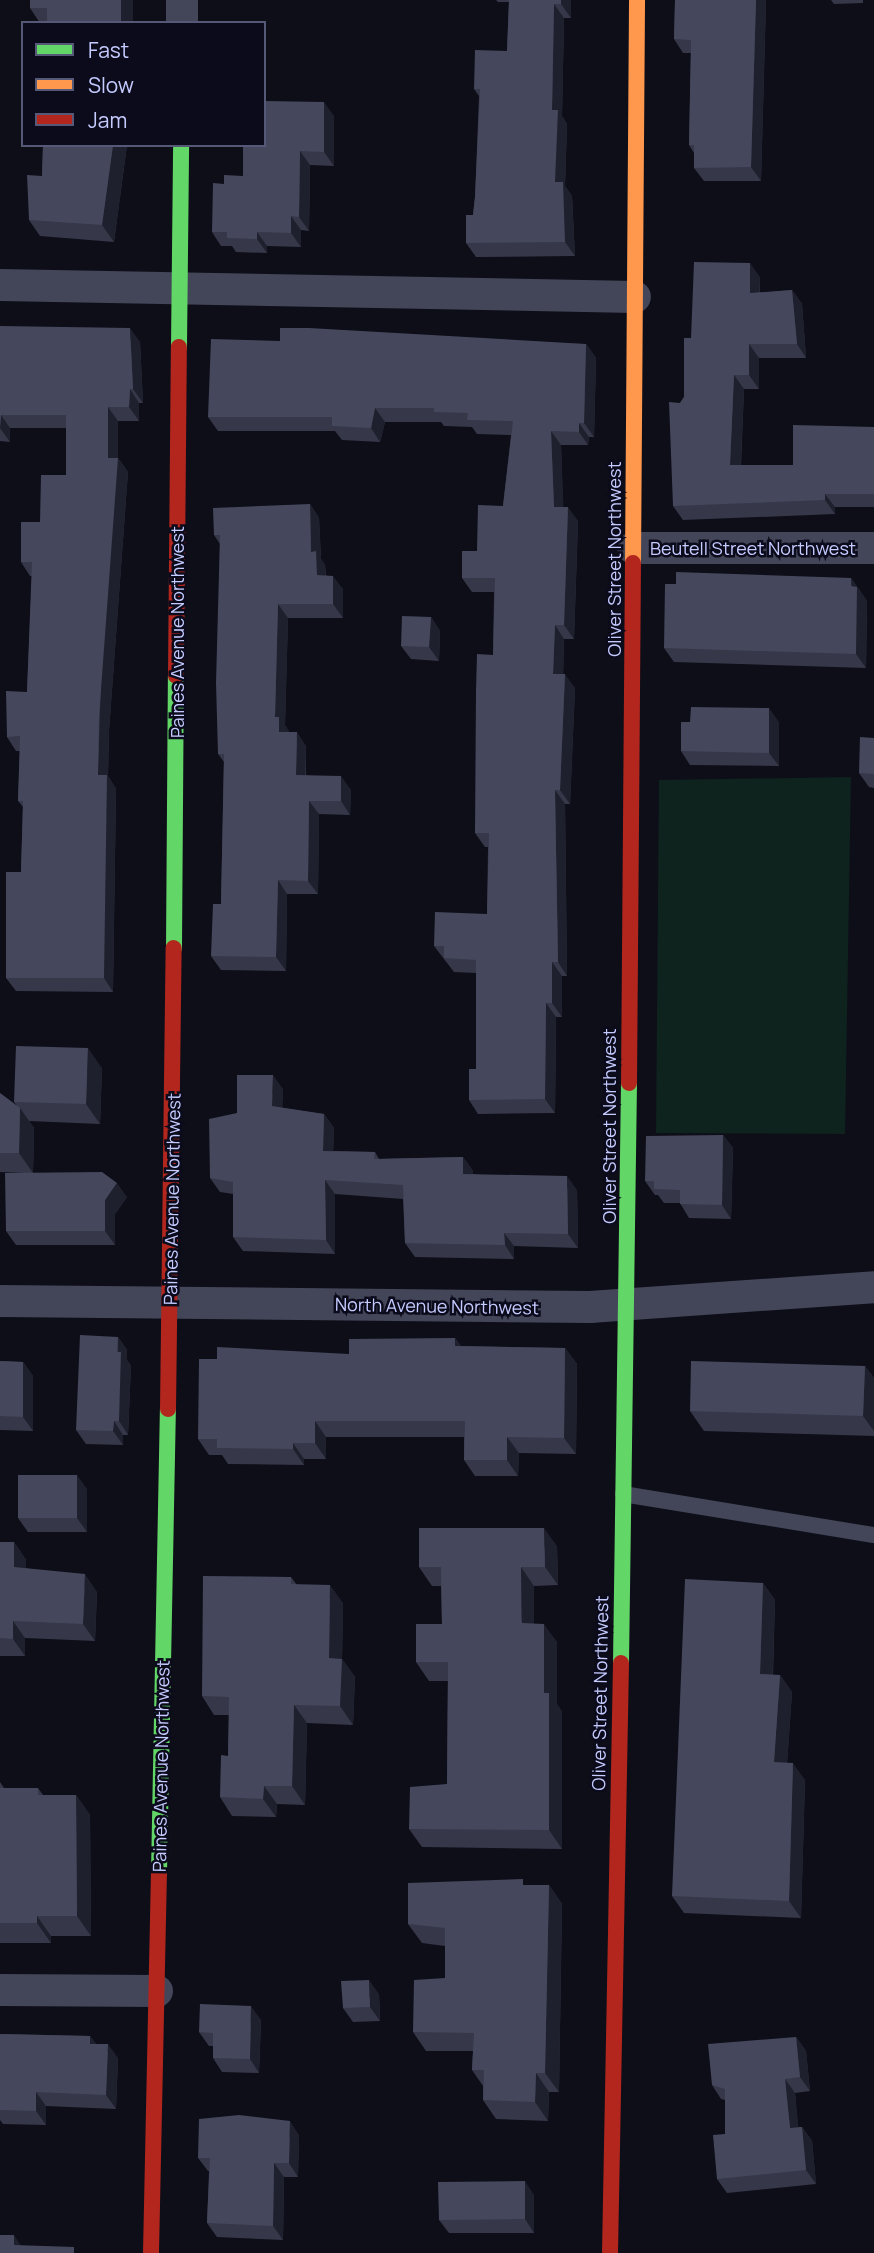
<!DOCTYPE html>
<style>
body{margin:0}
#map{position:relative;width:874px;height:2253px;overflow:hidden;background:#0e0e18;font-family:Manrope,sans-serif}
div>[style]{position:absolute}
.green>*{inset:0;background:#0e221e}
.lane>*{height:16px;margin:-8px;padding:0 8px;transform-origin:8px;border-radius:8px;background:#434659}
.street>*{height:32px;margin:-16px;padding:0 16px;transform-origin:16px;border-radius:16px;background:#434659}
.fast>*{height:16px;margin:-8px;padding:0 8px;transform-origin:8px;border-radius:8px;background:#63d668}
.slow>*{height:16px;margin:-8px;padding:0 8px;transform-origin:8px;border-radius:8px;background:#ff974d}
.jam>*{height:16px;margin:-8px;padding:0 8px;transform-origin:8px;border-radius:8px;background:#b3261e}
.wall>*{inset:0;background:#363749}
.shaded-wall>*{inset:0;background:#1f202d}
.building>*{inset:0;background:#45475c}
span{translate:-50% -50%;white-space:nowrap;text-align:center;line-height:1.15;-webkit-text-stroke:5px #0b0b1b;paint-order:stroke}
.street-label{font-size:18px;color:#c5cbff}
.legend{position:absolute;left:21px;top:21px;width:245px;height:126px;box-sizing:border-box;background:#0b0b1b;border:2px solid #555876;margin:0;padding:9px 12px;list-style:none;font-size:21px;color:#c5cbff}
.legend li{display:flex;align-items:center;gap:14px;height:35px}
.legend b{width:35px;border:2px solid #555876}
</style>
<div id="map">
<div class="green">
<div style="clip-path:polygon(851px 777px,845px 1134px,656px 1133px,659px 780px)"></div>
</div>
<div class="lane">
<div style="left:623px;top:1494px;width:254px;rotate:9.3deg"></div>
</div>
<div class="street">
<div style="left:182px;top:23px;width:23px;rotate:-90deg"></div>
<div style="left:0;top:285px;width:635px;rotate:1.08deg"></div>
<div style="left:633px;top:548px;width:241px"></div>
<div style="left:0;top:1301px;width:590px;rotate:0.58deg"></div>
<div style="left:590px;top:1307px;width:285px;rotate:-4deg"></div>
<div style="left:0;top:1990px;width:157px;rotate:0.4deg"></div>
</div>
<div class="fast">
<div style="left:179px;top:347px;width:202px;rotate:-89.4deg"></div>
<div style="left:174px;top:948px;width:272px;rotate:-89.6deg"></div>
<div style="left:621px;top:1663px;width:580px;rotate:-89.21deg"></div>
<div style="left:159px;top:1873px;width:464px;rotate:-88.9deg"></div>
</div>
<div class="slow">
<div style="left:633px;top:563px;width:563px;rotate:-89.59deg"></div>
</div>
<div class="jam">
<div style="left:176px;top:676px;width:329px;rotate:-89.5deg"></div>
<div style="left:629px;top:1083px;width:520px;rotate:-89.56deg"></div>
<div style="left:168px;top:1409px;width:461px;rotate:-89.3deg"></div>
<div style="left:151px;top:2253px;width:380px;rotate:-88.8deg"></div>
<div style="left:610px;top:2253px;width:590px;rotate:-88.93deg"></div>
</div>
<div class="wall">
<div style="clip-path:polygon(30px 0,133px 23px,40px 23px,30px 8px)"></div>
<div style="clip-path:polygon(496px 0,571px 0,571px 18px,564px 18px,562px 116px,567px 124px,565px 186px,572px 196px,575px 256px,476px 257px,466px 243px,473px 215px,475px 197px,479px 96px,474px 89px,507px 51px,509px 2px,498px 2px)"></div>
<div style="clip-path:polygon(675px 0,766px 0,761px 181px,704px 181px,694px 168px,694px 153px,689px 145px,691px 53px,683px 53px,674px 39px)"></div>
<div style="clip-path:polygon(831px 0,863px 0,863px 3px,834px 4px)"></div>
<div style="clip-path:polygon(334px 116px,334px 166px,310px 165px,309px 231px,301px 230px,301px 247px,267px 246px,267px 253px,236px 252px,232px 246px,221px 246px,212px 232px,224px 184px,243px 176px)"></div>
<div style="clip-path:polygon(43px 145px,127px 145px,114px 242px,40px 236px,29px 220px,42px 176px)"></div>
<div style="clip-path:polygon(760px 277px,760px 293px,792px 290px,802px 304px,806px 358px,759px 358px,759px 389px,744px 389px,741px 465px,793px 465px,874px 427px,874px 507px,835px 507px,835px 514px,683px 520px,673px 506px,680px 403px,684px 397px,691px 338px)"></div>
<div style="clip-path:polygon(0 326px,140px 342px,143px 403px,139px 403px,139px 421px,118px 421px,118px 458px,128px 472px,109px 731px,108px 776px,116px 789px,113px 992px,16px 991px,6px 978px,21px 872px,23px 807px,18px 801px,20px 751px,16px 751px,7px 737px,27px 692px,32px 576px,30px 576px,21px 562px,40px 522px,66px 475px,66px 428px,10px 428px,10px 442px,0 441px)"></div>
<div style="clip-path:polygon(280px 341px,586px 344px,596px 358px,594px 437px,589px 437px,588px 445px,561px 445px,563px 507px,578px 521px,574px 639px,564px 639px,563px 674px,575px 688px,570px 804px,565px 804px,567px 976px,562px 976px,562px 1017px,556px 1017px,555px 1113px,478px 1114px,469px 1100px,476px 1069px,476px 973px,454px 972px,434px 946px,487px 914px,488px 847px,485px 847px,475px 833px,493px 655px,494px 592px,472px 592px,462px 578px,503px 506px,511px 435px,477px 434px,472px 427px,444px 426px,441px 422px,385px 422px,380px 442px,342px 440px,335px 431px,218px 431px,208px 417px)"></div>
<div style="clip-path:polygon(310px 504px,319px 518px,321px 559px,325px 565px,326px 575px,343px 589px,343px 618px,288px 618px,285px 725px,289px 732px,306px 746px,306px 775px,351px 790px,350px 815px,319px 814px,318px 894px,287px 894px,286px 971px,221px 970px,211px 956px,221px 904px,224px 762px,218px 754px,220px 544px,214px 535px)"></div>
<div style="clip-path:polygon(851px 578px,867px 601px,866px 668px,674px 662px,664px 648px,676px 584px)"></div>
<div style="clip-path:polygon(431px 617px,440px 631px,439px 661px,411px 659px,401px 646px)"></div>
<div style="clip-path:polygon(779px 722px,779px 766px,690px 765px,681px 751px)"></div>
<div style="clip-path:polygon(874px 738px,874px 788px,869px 787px,859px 773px)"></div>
<div style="clip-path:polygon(102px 1068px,100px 1124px,29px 1121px,34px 1128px,33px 1173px,127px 1197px,115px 1214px,115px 1245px,16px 1245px,6px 1231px,24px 1173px,0 1172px,0 1093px,17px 1106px,14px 1102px)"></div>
<div style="clip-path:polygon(283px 1089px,282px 1108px,324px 1114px,334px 1128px,333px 1151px,375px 1152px,379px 1159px,463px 1157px,473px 1171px,473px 1174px,577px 1190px,578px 1248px,514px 1246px,514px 1259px,415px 1257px,405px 1243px,403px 1199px,335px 1194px,335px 1254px,243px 1251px,233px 1237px,233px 1194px,220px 1192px,210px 1178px,237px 1113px)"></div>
<div style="clip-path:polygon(723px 1135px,733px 1148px,731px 1219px,689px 1218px,680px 1203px,664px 1203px,658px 1195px,655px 1195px,645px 1181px)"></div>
<div style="clip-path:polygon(118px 1337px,127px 1350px,127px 1360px,131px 1366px,128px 1435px,123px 1435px,123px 1445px,86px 1444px,76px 1430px)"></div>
<div style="clip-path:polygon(455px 1338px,461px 1346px,565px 1348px,577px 1364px,576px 1454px,519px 1453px,518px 1476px,475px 1476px,464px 1460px,464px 1437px,326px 1437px,326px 1459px,304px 1459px,304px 1465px,228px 1464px,222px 1455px,209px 1455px,198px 1439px,217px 1359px,349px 1354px)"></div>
<div style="clip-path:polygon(0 1361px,23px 1362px,33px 1376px,33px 1431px,0 1430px)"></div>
<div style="clip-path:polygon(865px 1366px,874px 1378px,874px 1436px,704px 1431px,690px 1411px)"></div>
<div style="clip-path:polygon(87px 1489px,87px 1532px,28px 1532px,18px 1518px)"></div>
<div style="clip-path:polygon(0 1542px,14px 1542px,26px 1560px,26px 1568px,97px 1592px,95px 1641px,25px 1638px,25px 1656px,0 1656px)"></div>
<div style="clip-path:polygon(557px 1546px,558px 1585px,534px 1586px,534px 1624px,557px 1642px,557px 1704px,562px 1712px,562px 1849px,422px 1847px,409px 1829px,447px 1784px,448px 1681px,429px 1681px,416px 1662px,442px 1624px,441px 1586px,432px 1586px,419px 1567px)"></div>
<div style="clip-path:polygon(291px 1577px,297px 1585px,343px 1603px,342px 1659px,355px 1677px,353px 1725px,307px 1723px,305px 1805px,277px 1804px,276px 1817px,232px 1816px,220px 1797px,228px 1756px,229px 1715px,214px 1715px,202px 1696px)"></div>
<div style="clip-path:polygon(763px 1583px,775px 1600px,773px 1675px,780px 1675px,792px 1692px,787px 1763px,805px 1780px,801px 1918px,684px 1913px,672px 1896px)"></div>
<div style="clip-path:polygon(0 1782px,4px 1788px,38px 1788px,43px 1795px,76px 1795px,90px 1815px,91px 1936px,51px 1936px,51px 1943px,0 1943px)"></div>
<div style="clip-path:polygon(528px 1885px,549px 1885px,562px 1904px,559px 2092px,549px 2092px,548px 2121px,496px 2119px,483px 2100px,483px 2086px,472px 2070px,473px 2051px,426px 2051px,413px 2032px,445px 1978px,445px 1946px,422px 1943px,408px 1924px)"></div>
<div style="clip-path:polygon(379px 1994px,380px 2021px,353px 2022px,343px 2008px)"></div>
<div style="clip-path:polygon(261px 2020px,259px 2073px,222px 2072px,213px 2058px,213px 2046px,209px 2046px,199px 2032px)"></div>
<div style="clip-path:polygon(0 2034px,90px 2036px,96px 2044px,118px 2058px,116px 2109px,46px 2106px,46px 2125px,3px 2124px,0 2120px)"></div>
<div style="clip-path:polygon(796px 2037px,806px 2051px,810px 2091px,795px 2093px,798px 2127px,802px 2127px,812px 2141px,816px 2184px,727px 2193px,717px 2179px,725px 2134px,725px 2100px,721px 2099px,712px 2085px)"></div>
<div style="clip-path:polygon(299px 2135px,298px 2177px,284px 2177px,283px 2240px,217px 2237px,207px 2223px,209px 2171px,208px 2171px,198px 2158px)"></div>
<div style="clip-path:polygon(534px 2195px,534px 2233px,449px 2233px,439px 2220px)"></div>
</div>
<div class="shaded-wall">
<div style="clip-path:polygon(121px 0,133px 0,133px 23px,121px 23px)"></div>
<div style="clip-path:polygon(561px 0,571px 0,571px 18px,561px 4px)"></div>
<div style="clip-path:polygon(756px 0,766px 0,761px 181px,751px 167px)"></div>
<div style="clip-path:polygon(554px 4px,564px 18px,562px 116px,567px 124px,565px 186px,572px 196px,575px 256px,565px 242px,555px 182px,552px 110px)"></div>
<div style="clip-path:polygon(324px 102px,334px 116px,334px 166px,324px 152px)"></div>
<div style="clip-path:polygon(113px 145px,127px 145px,114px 242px,102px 225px)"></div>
<div style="clip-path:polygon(300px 151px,310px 165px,309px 231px,299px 217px)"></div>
<div style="clip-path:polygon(291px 216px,301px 230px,301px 247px,291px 233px)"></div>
<div style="clip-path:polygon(257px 232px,267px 246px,267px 253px,257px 239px)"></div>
<div style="clip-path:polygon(750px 263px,760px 277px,759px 307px,750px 293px)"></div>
<div style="clip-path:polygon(792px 290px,802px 304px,806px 358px,797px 344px)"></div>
<div style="clip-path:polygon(130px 328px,140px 342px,143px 403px,133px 389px)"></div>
<div style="clip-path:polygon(586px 344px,596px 358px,594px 437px,584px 423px)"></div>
<div style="clip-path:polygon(749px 344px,759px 358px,759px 389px,749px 375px)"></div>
<div style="clip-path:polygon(734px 375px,744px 389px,740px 479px,730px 465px)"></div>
<div style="clip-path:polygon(130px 389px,139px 403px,139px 421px,129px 407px)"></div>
<div style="clip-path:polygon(108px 407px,118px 421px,118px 463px,118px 458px,128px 472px,109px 731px,108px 776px,116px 789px,113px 992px,104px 978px,98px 775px,108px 458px)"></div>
<div style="clip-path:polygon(375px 408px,385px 422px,380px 442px,371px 428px)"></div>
<div style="clip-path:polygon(1px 415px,10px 428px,10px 442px,0 428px)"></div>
<div style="clip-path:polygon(579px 423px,589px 437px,588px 445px,579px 432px)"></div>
<div style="clip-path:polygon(551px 431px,561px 445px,564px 521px,554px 507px)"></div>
<div style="clip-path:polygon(825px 494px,835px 507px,835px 514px,825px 500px)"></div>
<div style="clip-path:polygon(310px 504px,319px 518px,321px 559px,325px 565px,327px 589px,317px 575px,311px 552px)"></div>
<div style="clip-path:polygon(568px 507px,578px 521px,574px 639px,564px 625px)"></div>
<div style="clip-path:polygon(333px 576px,343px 589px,343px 618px,333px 604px)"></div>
<div style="clip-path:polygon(851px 578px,867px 601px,866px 668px,856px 654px)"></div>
<div style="clip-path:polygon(278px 604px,288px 618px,285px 725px,289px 731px,288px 746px,279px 732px,275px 717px)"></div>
<div style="clip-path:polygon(431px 617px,440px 631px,439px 661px,429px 647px)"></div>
<div style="clip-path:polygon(555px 625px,564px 639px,563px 687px,553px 674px)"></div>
<div style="clip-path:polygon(565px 674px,575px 688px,570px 804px,560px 790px)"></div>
<div style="clip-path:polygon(769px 708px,779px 722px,779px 766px,769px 753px)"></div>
<div style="clip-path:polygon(297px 732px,306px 746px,305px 789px,296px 775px)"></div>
<div style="clip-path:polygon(341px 776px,351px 790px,350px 815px,341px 801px)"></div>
<div style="clip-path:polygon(555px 790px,565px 804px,567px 976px,558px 962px)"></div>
<div style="clip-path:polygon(309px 801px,319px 814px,318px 894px,308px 881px)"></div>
<div style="clip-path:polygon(278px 880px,287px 894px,286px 971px,276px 957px)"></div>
<div style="clip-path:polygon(552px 962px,562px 976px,562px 1017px,552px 1003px)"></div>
<div style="clip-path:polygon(546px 1003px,556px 1017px,555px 1113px,545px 1099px)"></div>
<div style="clip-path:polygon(88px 1048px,102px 1068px,100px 1124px,86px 1104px)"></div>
<div style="clip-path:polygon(273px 1075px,283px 1089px,282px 1120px,272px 1106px)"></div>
<div style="clip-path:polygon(20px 1108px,34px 1128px,33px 1173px,19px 1153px)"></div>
<div style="clip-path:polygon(324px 1114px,334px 1128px,333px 1164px,323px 1151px)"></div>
<div style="clip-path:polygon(723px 1135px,733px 1148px,731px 1219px,722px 1205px)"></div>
<div style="clip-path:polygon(463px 1157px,473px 1171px,472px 1188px,463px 1174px)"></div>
<div style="clip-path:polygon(567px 1176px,577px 1190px,578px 1248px,568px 1234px)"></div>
<div style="clip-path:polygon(325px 1180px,335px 1194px,335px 1254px,326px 1240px)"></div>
<div style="clip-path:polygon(117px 1183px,127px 1197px,115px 1214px,115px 1245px,105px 1231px,105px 1200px)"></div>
<div style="clip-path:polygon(504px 1233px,514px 1246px,514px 1259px,505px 1245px)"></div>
<div style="clip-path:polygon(118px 1337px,127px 1350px,127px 1360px,131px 1366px,128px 1435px,119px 1421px)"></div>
<div style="clip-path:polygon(455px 1338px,467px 1354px,455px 1346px)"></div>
<div style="clip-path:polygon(565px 1348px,577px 1364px,576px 1454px,564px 1438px)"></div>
<div style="clip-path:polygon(23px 1362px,33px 1376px,33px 1431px,23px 1417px)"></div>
<div style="clip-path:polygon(865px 1366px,874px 1378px,874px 1431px,863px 1416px)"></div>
<div style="clip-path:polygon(114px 1421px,123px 1435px,123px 1445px,113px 1431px)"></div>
<div style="clip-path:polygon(315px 1421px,326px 1437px,326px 1459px,315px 1443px)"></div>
<div style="clip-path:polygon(507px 1437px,519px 1453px,518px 1476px,507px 1460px)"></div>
<div style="clip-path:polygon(293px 1443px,304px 1459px,304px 1465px,293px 1449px)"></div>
<div style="clip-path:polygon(77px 1475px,87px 1489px,87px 1532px,77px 1518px)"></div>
<div style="clip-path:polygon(544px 1528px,557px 1546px,558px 1585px,545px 1567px)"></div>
<div style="clip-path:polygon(14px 1542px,26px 1560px,26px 1584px,14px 1567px)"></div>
<div style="clip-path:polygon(521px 1567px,534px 1586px,534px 1636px,522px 1623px)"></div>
<div style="clip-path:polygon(85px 1574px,97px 1592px,95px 1641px,83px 1624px)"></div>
<div style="clip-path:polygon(763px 1583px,775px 1600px,772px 1691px,760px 1674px)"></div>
<div style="clip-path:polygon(330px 1585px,343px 1603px,342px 1659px,355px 1677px,353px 1725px,340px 1706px,329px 1658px)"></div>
<div style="clip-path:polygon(13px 1621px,25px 1638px,25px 1656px,13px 1639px)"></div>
<div style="clip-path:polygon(544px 1624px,557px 1642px,557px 1704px,562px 1712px,562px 1849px,549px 1830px,544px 1693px)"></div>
<div style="clip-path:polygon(780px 1675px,792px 1692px,786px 1780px,774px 1762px)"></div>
<div style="clip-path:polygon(294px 1705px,307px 1723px,305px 1805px,292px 1786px)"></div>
<div style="clip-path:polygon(793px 1763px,805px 1780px,801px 1918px,789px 1901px)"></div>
<div style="clip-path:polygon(264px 1786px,277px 1804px,276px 1817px,263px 1799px)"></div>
<div style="clip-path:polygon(76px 1795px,90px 1815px,91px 1936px,77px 1916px)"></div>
<div style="clip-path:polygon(549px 1885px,562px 1904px,559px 2092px,545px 2073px)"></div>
<div style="clip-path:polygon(37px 1916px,51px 1936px,51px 1943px,37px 1923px)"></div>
<div style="clip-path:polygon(369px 1980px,379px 1994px,380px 2021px,370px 2007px)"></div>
<div style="clip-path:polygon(251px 2006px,261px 2020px,259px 2073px,250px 2059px)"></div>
<div style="clip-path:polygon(90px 2036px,100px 2050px,90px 2044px)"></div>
<div style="clip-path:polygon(796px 2037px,806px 2051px,810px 2091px,800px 2077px)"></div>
<div style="clip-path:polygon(108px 2044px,118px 2058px,116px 2109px,106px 2095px)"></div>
<div style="clip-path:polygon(536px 2073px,549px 2092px,548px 2121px,535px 2102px)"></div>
<div style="clip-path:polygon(785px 2079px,795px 2093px,800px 2142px,790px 2128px)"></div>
<div style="clip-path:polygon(36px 2092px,46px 2106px,46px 2125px,36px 2111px)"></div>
<div style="clip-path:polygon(290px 2121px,299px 2135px,298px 2177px,289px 2163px)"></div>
<div style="clip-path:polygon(802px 2127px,812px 2141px,816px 2184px,806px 2170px)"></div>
<div style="clip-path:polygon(274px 2163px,284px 2177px,283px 2240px,273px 2226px)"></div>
<div style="clip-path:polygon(525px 2181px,534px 2195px,534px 2233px,525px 2219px)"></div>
<div style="clip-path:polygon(14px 2235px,23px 2249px,14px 2245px)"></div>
</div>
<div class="building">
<div style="clip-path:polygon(30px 0,121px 0,121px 23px,47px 23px,47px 8px,30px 8px)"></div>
<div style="clip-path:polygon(509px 0,561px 0,561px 4px,554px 4px,552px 110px,558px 110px,555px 182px,563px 182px,565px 242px,466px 243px,466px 215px,473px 215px,475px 197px,480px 89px,474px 89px,475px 50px,507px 51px)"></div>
<div style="clip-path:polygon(675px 0,756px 0,751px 167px,694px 168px,694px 145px,689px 145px,691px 40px,674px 39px)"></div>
<div style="clip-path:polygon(264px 101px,324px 102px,324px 152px,300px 151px,299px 217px,291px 216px,291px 233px,257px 232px,257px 239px,227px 238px,227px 232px,212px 232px,213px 183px,224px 184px,224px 175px,243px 176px,243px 145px,264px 145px)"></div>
<div style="clip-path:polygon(43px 145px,113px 145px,102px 225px,29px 220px,27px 175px,42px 176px)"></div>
<div style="clip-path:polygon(694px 262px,750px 263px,750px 293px,792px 290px,797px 344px,749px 344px,749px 375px,734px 375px,730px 465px,793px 465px,793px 425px,874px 427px,874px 494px,825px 494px,825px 500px,673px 506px,669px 402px,680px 403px,684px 397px,684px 338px,691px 338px)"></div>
<div style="clip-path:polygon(0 326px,130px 328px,133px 389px,130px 389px,129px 407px,108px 407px,108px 458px,118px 458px,99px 717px,98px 775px,107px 775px,104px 978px,6px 978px,6px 872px,21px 872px,23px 801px,18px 801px,20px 736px,7px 737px,6px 691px,27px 692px,32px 562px,21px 562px,21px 522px,40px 522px,41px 475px,66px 475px,66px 415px,1px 415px,0 428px)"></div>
<div style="clip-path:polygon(280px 328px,309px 328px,586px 344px,584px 423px,579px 423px,579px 432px,551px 431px,554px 507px,568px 507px,564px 625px,555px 625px,553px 674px,565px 674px,560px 790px,555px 790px,558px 962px,552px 962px,552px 1003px,546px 1003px,545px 1099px,469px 1100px,469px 1069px,476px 1069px,476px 960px,444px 958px,444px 946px,434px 946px,435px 912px,487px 914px,489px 833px,475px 833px,476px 690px,477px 654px,493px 655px,495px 578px,462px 578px,462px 551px,477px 551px,478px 505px,503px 506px,513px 421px,467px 420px,468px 413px,434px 412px,434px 408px,375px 408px,371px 428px,332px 426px,332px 417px,208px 417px,211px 339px,280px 341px)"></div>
<div style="clip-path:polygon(310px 504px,311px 552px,316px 551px,317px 575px,333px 576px,333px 604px,278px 604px,275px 717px,279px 717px,279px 732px,297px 732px,296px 775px,341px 776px,341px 801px,309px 801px,308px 881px,278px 880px,276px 957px,211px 956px,213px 904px,221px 904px,224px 754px,218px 754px,216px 683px,220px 535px,214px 535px,213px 508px)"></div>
<div style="clip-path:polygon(676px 572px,851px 578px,851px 586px,857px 587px,856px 654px,664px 648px,665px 584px,676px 584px)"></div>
<div style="clip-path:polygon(402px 616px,431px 617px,429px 647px,401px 646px)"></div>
<div style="clip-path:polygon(691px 707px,769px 708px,769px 753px,681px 751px,681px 722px,690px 722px)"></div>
<div style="clip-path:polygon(860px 737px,874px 738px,874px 774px,859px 773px)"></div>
<div style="clip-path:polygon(16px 1046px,88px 1048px,86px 1104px,14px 1102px)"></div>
<div style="clip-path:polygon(237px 1075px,273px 1075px,272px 1106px,324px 1114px,323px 1151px,375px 1152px,374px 1159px,463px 1157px,463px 1174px,567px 1176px,568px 1234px,504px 1233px,505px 1245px,405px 1243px,403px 1185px,325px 1180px,326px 1240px,233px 1237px,233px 1182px,210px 1178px,209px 1119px,237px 1113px)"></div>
<div style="clip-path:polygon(0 1093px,20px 1108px,19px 1153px,0 1153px)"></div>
<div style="clip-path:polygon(723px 1135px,722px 1205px,680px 1204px,680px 1190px,654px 1189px,654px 1181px,645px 1181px,646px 1136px)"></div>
<div style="clip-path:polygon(102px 1172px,117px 1183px,105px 1200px,105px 1231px,6px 1231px,5px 1173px)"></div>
<div style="clip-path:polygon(80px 1335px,118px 1337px,117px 1352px,121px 1352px,119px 1421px,114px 1421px,113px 1431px,76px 1430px)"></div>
<div style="clip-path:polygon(455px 1338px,455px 1346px,565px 1348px,564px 1438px,507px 1437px,507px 1460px,464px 1460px,465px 1421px,315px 1421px,315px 1443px,293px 1443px,293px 1449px,217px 1448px,217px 1439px,198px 1439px,199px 1359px,217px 1359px,217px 1347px,349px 1354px,349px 1339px)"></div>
<div style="clip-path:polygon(0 1361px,23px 1362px,23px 1417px,0 1416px)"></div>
<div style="clip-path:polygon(691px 1361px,865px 1366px,863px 1416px,690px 1411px)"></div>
<div style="clip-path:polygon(18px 1475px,77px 1475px,77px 1518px,18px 1518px)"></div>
<div style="clip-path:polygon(419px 1528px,544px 1528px,545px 1567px,521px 1567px,521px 1618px,522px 1623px,544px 1624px,544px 1693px,549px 1693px,549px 1830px,409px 1829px,410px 1787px,447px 1784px,448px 1662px,416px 1662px,416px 1624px,442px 1624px,441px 1567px,419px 1567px)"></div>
<div style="clip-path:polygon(0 1542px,14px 1542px,14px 1567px,85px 1574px,83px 1624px,13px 1621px,13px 1639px,0 1638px)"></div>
<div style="clip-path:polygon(203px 1576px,291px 1577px,291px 1584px,330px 1585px,329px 1658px,342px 1659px,340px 1706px,294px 1705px,292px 1786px,264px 1786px,263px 1799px,220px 1797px,221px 1755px,228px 1756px,229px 1697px,202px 1696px)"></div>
<div style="clip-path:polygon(685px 1579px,763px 1583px,760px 1674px,780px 1675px,774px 1762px,793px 1763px,789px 1901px,672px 1896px)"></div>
<div style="clip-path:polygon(0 1788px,38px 1788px,38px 1795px,76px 1795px,77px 1916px,37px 1916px,37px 1923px,0 1923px)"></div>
<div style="clip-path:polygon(523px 1879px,523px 1885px,549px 1885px,545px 2073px,536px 2073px,535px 2102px,483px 2100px,484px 2070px,472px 2070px,474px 2033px,413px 2032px,414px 1980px,445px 1978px,445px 1928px,408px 1924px,408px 1883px)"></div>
<div style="clip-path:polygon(369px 1980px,370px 2007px,343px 2008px,341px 1981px)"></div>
<div style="clip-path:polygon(200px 2004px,251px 2006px,250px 2059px,213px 2058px,213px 2033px,199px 2032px)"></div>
<div style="clip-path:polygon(0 2034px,90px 2036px,90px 2044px,108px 2044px,106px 2095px,36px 2092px,36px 2111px,0 2110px)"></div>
<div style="clip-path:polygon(796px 2037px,800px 2077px,785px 2079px,790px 2128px,802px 2127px,806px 2170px,717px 2179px,713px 2135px,725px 2134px,725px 2089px,712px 2085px,708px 2044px)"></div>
<div style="clip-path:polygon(239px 2115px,290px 2121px,289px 2163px,274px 2163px,273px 2226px,207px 2223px,210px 2158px,198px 2158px,199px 2119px)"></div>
<div style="clip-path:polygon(525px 2181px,525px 2219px,439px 2220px,438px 2182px)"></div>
<div style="clip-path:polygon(0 2235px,14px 2235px,14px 2245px,74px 2247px,74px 2253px,0 2253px)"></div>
</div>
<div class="street-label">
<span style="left:753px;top:548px">Beutell Street Northwest</span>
<span style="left:614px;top:559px;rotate:-90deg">Oliver Street Northwest</span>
<span style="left:177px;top:632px;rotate:-90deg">Paines Avenue Northwest</span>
<span style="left:609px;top:1126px;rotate:-90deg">Oliver Street Northwest</span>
<span style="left:172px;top:1199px;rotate:-89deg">Paines Avenue Northwest</span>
<span style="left:437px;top:1306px;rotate:1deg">North Avenue Northwest</span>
<span style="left:600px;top:1693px;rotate:-89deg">Oliver Street Northwest</span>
<span style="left:161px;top:1766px;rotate:-89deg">Paines Avenue Northwest</span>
</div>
<ul class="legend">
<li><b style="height:9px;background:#63d668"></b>Fast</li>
<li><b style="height:9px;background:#ff974d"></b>Slow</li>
<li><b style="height:9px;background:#b3261e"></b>Jam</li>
</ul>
</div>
